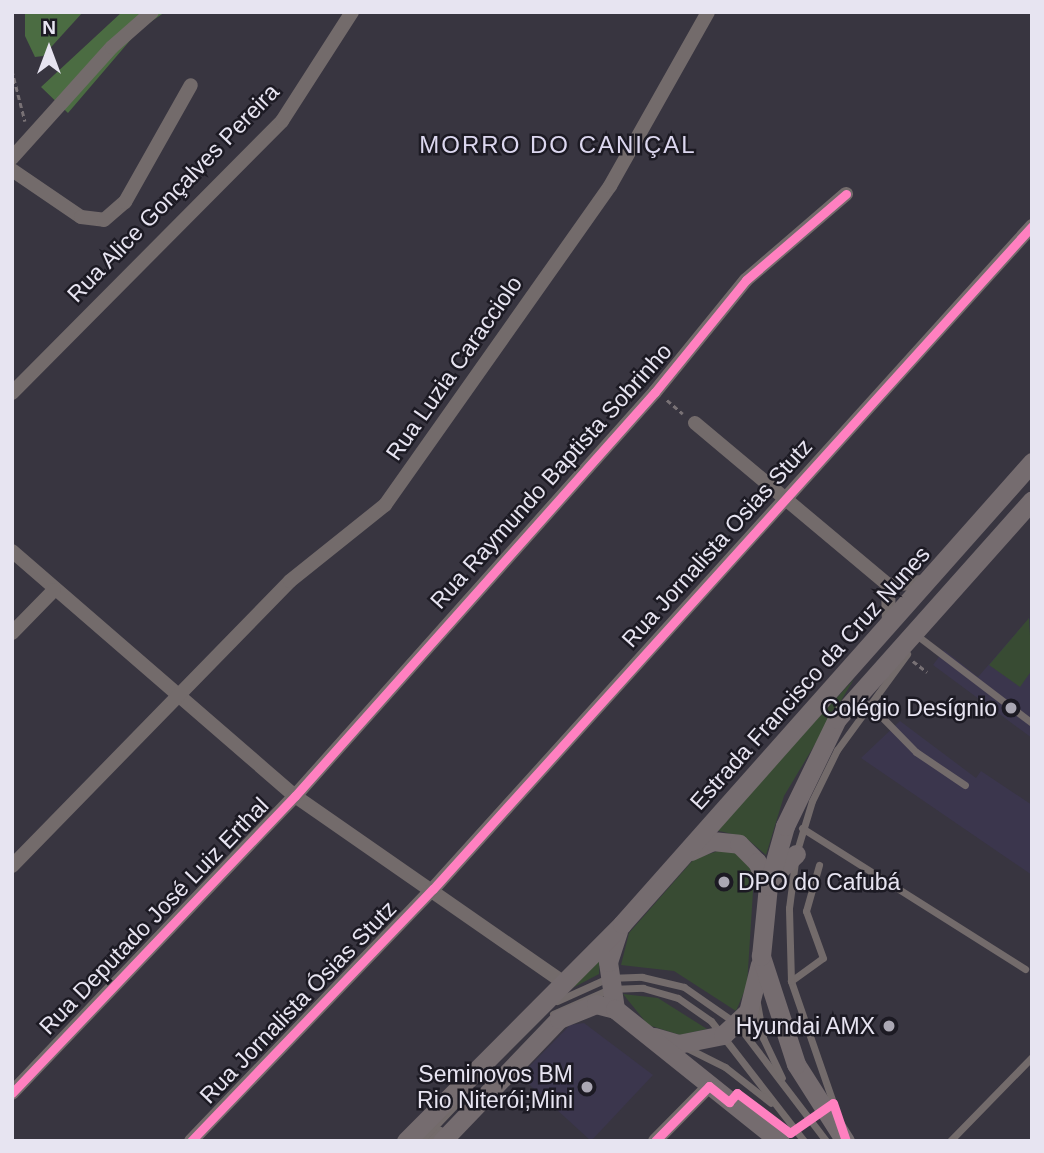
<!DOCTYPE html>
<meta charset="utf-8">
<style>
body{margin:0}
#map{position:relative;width:1044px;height:1153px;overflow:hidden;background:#383540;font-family:Helvetica,sans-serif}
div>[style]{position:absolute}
.built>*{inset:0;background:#3b364d}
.green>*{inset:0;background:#384b33}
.forest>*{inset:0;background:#4b6c42}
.path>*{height:2.5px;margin-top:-1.25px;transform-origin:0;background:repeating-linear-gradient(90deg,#787175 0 5px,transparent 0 8.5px)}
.lane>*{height:7px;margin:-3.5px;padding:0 3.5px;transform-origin:3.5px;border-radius:3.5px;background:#736b6b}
.street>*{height:14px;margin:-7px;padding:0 7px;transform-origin:7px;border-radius:7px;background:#736b6b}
.secondary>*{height:19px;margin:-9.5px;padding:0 9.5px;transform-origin:9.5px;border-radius:9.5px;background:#756c6f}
.cycleway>*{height:9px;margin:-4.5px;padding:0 4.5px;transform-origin:4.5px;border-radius:4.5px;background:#ff80c0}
.dots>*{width:19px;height:19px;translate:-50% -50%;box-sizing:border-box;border:4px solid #1c1a23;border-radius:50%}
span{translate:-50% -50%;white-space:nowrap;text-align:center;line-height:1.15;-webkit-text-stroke:5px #1c1a23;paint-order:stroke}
.street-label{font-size:23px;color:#e7e4f1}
.poi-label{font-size:23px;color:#e7e4f1}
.right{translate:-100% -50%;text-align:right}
.left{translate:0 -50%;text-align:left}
.neighbourhood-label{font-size:24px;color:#dcd7ef;letter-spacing:2px}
.frame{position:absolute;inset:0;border:14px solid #e7e4f1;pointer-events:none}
.north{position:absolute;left:14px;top:14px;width:70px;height:70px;-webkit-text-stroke:5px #1c1a23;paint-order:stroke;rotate:0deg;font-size:19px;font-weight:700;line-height:28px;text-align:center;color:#e7e4f1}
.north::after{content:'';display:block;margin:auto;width:24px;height:32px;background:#e7e4f1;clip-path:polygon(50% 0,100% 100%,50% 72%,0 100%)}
</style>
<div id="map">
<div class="built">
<div style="clip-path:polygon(1029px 618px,1032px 620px,1032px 738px,933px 665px,944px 650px,978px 677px)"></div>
<div style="clip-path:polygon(900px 721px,976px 778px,981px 771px,1032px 805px,1032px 875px,861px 758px)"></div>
<div style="clip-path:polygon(584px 1023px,653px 1075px,591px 1141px,520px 1076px,570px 1025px)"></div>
</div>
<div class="green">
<div style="clip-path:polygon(1029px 618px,1032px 670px,1020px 687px,989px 665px)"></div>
<div style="clip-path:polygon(854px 679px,784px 796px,766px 855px,745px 837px,715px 830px)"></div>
<div style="clip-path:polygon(724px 849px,742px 855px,754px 876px,747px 985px,736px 1011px,674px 971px,621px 965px,629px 933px,694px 859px)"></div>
<div style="clip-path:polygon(600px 950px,599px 974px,563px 993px)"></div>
<div style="clip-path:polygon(623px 994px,658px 998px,707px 1029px,680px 1035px,648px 1025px)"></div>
</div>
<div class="forest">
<div style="clip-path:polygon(25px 12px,83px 12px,43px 56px,35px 57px,25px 36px)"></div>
<div style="clip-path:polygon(122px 12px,165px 12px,139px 30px,68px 113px,41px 87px)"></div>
</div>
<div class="path">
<div style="left:12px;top:70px;width:53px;rotate:75.7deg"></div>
<div style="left:667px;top:400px;width:21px;rotate:41deg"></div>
<div style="left:913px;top:661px;width:18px;rotate:38deg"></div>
</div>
<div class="lane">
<div style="left:919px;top:637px;width:142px;rotate:37.3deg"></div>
<div style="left:869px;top:704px;width:67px;rotate:45.6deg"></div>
<div style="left:916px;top:752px;width:59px;rotate:34deg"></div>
<div style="left:802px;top:828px;width:264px;rotate:32.3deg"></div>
<div style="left:791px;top:981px;width:39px;rotate:-36deg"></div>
<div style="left:823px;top:958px;width:50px;rotate:-109.9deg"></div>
<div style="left:806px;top:911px;width:48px;rotate:-74.2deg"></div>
<div style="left:557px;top:1001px;width:56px;rotate:-24.3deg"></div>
<div style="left:608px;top:978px;width:34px;rotate:-2deg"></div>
<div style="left:642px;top:977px;width:43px;rotate:13.4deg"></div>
<div style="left:684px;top:987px;width:65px;rotate:34.9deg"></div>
<div style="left:737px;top:1024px;width:147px;rotate:52.7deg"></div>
<div style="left:757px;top:1003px;width:36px;rotate:80deg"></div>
<div style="left:763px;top:1038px;width:44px;rotate:64.6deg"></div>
<div style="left:553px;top:1014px;width:62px;rotate:-23.7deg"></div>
<div style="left:610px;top:989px;width:33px;rotate:-2deg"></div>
<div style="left:643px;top:988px;width:36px;rotate:16deg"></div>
<div style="left:678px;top:998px;width:40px;rotate:34.9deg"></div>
<div style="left:711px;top:1021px;width:152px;rotate:52.2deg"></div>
<div style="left:685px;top:1047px;width:45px;rotate:26.6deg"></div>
<div style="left:725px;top:1067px;width:58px;rotate:38deg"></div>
<div style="left:837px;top:1114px;width:141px;rotate:-109.1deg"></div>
<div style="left:791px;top:981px;width:73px;rotate:-91.6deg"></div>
<div style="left:789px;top:908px;width:54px;rotate:-82.6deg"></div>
<div style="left:796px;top:854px;width:55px;rotate:-73.2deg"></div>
<div style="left:812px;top:801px;width:57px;rotate:-63.9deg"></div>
<div style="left:837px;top:750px;width:119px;rotate:-53.9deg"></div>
<div style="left:421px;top:1141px;width:54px;rotate:-46.5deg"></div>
<div style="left:430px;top:1141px;width:15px;rotate:-48deg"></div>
<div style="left:950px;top:1141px;width:117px;rotate:-45.7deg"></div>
</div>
<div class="street">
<div style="left:12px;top:158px;width:149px;rotate:-48deg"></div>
<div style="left:112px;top:47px;width:53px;rotate:-41.2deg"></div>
<div style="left:12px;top:170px;width:83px;rotate:34.3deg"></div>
<div style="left:81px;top:217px;width:23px;rotate:7deg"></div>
<div style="left:104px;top:220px;width:28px;rotate:-41deg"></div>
<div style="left:125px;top:202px;width:134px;rotate:-60.6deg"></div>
<div style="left:12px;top:393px;width:383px;rotate:-45.2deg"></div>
<div style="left:282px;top:121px;width:130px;rotate:-57.3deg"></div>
<div style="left:695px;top:423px;width:252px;rotate:40deg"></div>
<div style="left:12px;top:551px;width:374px;rotate:40.9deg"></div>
<div style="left:295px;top:796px;width:323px;rotate:34.8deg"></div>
<div style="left:889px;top:625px;width:40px;rotate:-91.4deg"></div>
<div style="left:888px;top:585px;width:37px;rotate:-5deg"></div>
<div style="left:12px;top:633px;width:60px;rotate:-45.7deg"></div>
<div style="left:12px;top:866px;width:398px;rotate:-45.7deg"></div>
<div style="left:290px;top:581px;width:122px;rotate:-38.7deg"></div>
<div style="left:385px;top:505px;width:390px;rotate:-54.8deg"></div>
<div style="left:610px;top:186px;width:200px;rotate:-60.6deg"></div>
<div style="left:12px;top:1093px;width:410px;rotate:-46.4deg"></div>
<div style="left:295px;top:796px;width:541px;rotate:-48.3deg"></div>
<div style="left:655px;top:392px;width:144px;rotate:-50.9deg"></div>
<div style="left:746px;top:280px;width:132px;rotate:-40.7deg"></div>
<div style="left:191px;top:1141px;width:349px;rotate:-46.2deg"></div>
<div style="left:433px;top:889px;width:894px;rotate:-47.9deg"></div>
<div style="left:655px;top:1141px;width:77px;rotate:-45.5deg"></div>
</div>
<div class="secondary">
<div style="left:691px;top:851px;width:23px;rotate:-25deg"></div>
<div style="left:712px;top:841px;width:27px;rotate:6deg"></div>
<div style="left:739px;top:844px;width:25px;rotate:45deg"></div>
<div style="left:757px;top:862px;width:26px;rotate:65deg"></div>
<div style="left:770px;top:879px;width:36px;rotate:-44deg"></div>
<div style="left:615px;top:1009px;width:48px;rotate:-98.5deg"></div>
<div style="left:608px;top:962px;width:33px;rotate:-72deg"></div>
<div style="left:654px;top:1037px;width:25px;rotate:16deg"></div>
<div style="left:678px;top:1044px;width:46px;rotate:-11.3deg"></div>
<div style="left:723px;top:1035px;width:34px;rotate:-43deg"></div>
<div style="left:748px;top:1012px;width:49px;rotate:-76deg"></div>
<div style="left:406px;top:1141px;width:306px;rotate:-45.1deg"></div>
<div style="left:622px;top:924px;width:618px;rotate:-48.41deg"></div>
<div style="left:442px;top:1141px;width:169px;rotate:-46.2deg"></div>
<div style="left:559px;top:1019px;width:40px;rotate:-22deg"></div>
<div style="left:596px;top:1004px;width:20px;rotate:15deg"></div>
<div style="left:615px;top:1009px;width:211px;rotate:38.7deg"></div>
<div style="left:845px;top:1141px;width:91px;rotate:-122.5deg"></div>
<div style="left:796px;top:1064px;width:114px;rotate:-108deg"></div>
<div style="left:761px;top:956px;width:70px;rotate:-84.3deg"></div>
<div style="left:768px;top:886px;width:62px;rotate:-74.2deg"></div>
<div style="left:785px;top:826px;width:119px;rotate:-64.1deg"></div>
<div style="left:837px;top:719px;width:293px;rotate:-48.3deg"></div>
</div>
<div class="cycleway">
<div style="left:12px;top:1093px;width:410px;rotate:-46.4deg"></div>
<div style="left:295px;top:796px;width:541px;rotate:-48.3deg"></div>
<div style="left:655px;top:392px;width:144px;rotate:-50.9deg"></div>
<div style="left:746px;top:280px;width:132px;rotate:-40.7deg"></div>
<div style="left:191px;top:1141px;width:349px;rotate:-46.2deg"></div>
<div style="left:433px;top:889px;width:894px;rotate:-47.9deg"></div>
<div style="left:655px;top:1141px;width:77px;rotate:-45.5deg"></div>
<div style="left:709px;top:1086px;width:26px;rotate:39deg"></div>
<div style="left:729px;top:1102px;width:12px;rotate:-48deg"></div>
<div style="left:737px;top:1093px;width:66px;rotate:37deg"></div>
<div style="left:790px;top:1133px;width:52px;rotate:-34.9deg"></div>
<div style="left:833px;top:1103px;width:40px;rotate:71.1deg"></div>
</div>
<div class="dots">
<div style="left:1011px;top:708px;background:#aaa7b3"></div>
<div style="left:724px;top:882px;background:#aaa7b3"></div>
<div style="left:889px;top:1026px;background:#aaa7b3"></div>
<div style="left:587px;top:1087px;background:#aaa7b3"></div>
</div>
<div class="street-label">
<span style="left:173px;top:193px;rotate:-46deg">Rua Alice Gonçalves Pereira</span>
<span style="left:454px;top:368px;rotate:-55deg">Rua Luzia Caracciolo</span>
<span style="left:551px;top:476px;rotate:-48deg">Rua Raymundo Baptista Sobrinho</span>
<span style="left:717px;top:543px;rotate:-48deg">Rua Jornalista Osias Stutz</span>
<span style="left:810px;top:678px;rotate:-48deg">Estrada Francisco da Cruz Nunes</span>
<span style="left:154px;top:916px;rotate:-46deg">Rua Deputado José Luiz Erthal</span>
<span style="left:298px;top:1002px;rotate:-46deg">Rua Jornalista Ósias Stutz</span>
</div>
<div class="poi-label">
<span class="right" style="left:997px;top:708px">Colégio Desígnio</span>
<span class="left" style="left:738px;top:882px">DPO do Cafubá</span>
<span class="right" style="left:875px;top:1026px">Hyundai AMX</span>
<span class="right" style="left:573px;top:1087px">Seminovos BM<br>Rio Niterói;Mini</span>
</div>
<div class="neighbourhood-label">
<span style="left:558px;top:145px">MORRO DO CANIÇAL</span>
</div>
<div class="frame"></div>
<div class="north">N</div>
</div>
